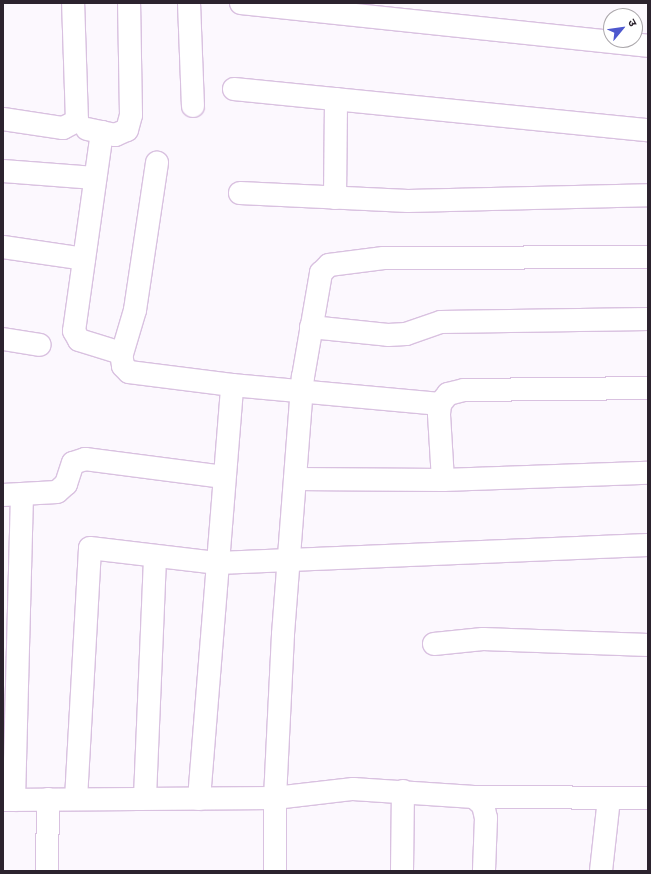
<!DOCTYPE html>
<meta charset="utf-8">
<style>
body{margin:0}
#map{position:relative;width:651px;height:874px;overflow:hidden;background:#fcf8fe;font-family:Commissioner,"Noto Sans Devanagari",sans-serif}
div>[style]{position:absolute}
.roads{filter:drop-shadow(1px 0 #d9c1e0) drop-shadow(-1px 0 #d9c1e0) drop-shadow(0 1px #d9c1e0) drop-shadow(0 -1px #d9c1e0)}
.minor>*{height:22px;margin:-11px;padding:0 11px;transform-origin:11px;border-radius:11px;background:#fff}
span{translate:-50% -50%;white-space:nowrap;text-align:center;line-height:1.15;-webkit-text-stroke:3.5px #fff;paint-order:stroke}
.frame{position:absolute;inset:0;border:4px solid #2c232e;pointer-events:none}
.north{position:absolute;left:603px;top:8px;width:40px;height:40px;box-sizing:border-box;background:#fff;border:1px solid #aba7ab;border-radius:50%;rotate:61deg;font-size:11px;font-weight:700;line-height:16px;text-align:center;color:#2c232e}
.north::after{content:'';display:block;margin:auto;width:14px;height:18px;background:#4e58ce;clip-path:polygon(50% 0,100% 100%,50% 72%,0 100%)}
</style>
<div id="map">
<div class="roads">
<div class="minor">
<div style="left:189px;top:3px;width:103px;rotate:87.8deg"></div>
<div style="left:241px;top:3px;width:409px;rotate:6deg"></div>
<div style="left:234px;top:89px;width:416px;rotate:5.7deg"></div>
<div style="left:3px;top:119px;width:61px;rotate:8.5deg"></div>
<div style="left:63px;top:128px;width:16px;rotate:-27deg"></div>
<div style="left:77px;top:121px;width:118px;rotate:-91.9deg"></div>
<div style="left:87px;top:129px;width:29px;rotate:12deg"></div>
<div style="left:115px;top:135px;width:13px;rotate:-23deg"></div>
<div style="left:127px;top:130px;width:16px;rotate:-75deg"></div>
<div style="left:131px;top:115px;width:112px;rotate:-91deg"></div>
<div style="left:102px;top:132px;width:201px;rotate:98deg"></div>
<div style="left:74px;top:331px;width:10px;rotate:61deg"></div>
<div style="left:79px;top:340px;width:44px;rotate:17.2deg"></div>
<div style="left:121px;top:353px;width:13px;rotate:81deg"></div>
<div style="left:123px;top:366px;width:8px;rotate:45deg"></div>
<div style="left:129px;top:372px;width:104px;rotate:7.2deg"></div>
<div style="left:232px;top:385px;width:209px;rotate:5.2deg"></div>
<div style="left:3px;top:171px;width:92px;rotate:4.4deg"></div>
<div style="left:240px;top:193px;width:168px;rotate:2.7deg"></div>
<div style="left:408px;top:201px;width:240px;rotate:-1.4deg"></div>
<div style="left:335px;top:198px;width:99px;rotate:-89.4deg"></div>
<div style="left:3px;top:247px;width:82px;rotate:8.4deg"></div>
<div style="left:311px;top:327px;width:77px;rotate:5.9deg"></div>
<div style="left:388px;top:335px;width:18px;rotate:-3deg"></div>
<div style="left:406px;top:334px;width:37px;rotate:-19deg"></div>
<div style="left:441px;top:322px;width:207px;rotate:-0.8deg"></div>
<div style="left:3px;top:339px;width:37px;rotate:9deg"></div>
<div style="left:122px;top:354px;width:46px;rotate:-73.5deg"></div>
<div style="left:135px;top:310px;width:149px;rotate:-81.5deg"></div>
<div style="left:295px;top:479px;width:148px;rotate:0.4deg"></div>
<div style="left:443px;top:480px;width:205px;rotate:-2deg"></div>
<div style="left:443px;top:480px;width:66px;rotate:-93.5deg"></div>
<div style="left:439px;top:414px;width:10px;rotate:-84deg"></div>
<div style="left:440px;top:404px;width:13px;rotate:-51deg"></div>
<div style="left:448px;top:394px;width:16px;rotate:-14deg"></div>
<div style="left:464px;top:390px;width:184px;rotate:-0.6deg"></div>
<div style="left:3px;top:495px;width:54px;rotate:-3.2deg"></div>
<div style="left:57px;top:492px;width:12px;rotate:-42deg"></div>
<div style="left:66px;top:484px;width:22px;rotate:-72deg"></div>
<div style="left:73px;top:463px;width:13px;rotate:-18deg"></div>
<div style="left:85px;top:459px;width:140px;rotate:7.4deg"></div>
<div style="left:434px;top:644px;width:49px;rotate:-5.8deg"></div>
<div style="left:483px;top:639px;width:165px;rotate:2.1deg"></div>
<div style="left:145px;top:797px;width:239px;rotate:-87.6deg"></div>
<div style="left:474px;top:797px;width:174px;rotate:0.3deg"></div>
<div style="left:76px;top:799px;width:251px;rotate:-86.8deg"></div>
<div style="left:90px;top:548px;width:129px;rotate:6.7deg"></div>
<div style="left:218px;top:563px;width:430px;rotate:-2.4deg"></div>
<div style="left:199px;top:799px;width:415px;rotate:-85.4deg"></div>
<div style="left:3px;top:800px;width:272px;rotate:-0.4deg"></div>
<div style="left:275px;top:798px;width:79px;rotate:-6.6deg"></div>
<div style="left:353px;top:789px;width:121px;rotate:3.8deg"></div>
<div style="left:474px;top:797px;width:12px;rotate:42deg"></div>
<div style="left:483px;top:805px;width:13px;rotate:77deg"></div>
<div style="left:486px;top:818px;width:53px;rotate:92.2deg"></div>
<div style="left:14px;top:800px;width:306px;rotate:-88.5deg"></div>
<div style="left:47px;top:871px;width:72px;rotate:-89.2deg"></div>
<div style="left:275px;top:871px;width:73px;rotate:-90deg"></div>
<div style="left:275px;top:798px;width:164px;rotate:-87.2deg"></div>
<div style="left:283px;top:634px;width:258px;rotate:-85.6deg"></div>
<div style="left:303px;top:377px;width:106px;rotate:-80.2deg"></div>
<div style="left:321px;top:273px;width:11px;rotate:-45deg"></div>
<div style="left:329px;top:265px;width:55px;rotate:-7.3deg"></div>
<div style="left:384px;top:258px;width:264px;rotate:-0.2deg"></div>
<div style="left:402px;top:871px;width:80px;rotate:-89.3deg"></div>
<div style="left:601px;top:871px;width:73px;rotate:-83.7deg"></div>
</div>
</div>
<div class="frame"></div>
<div class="north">उ</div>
</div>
